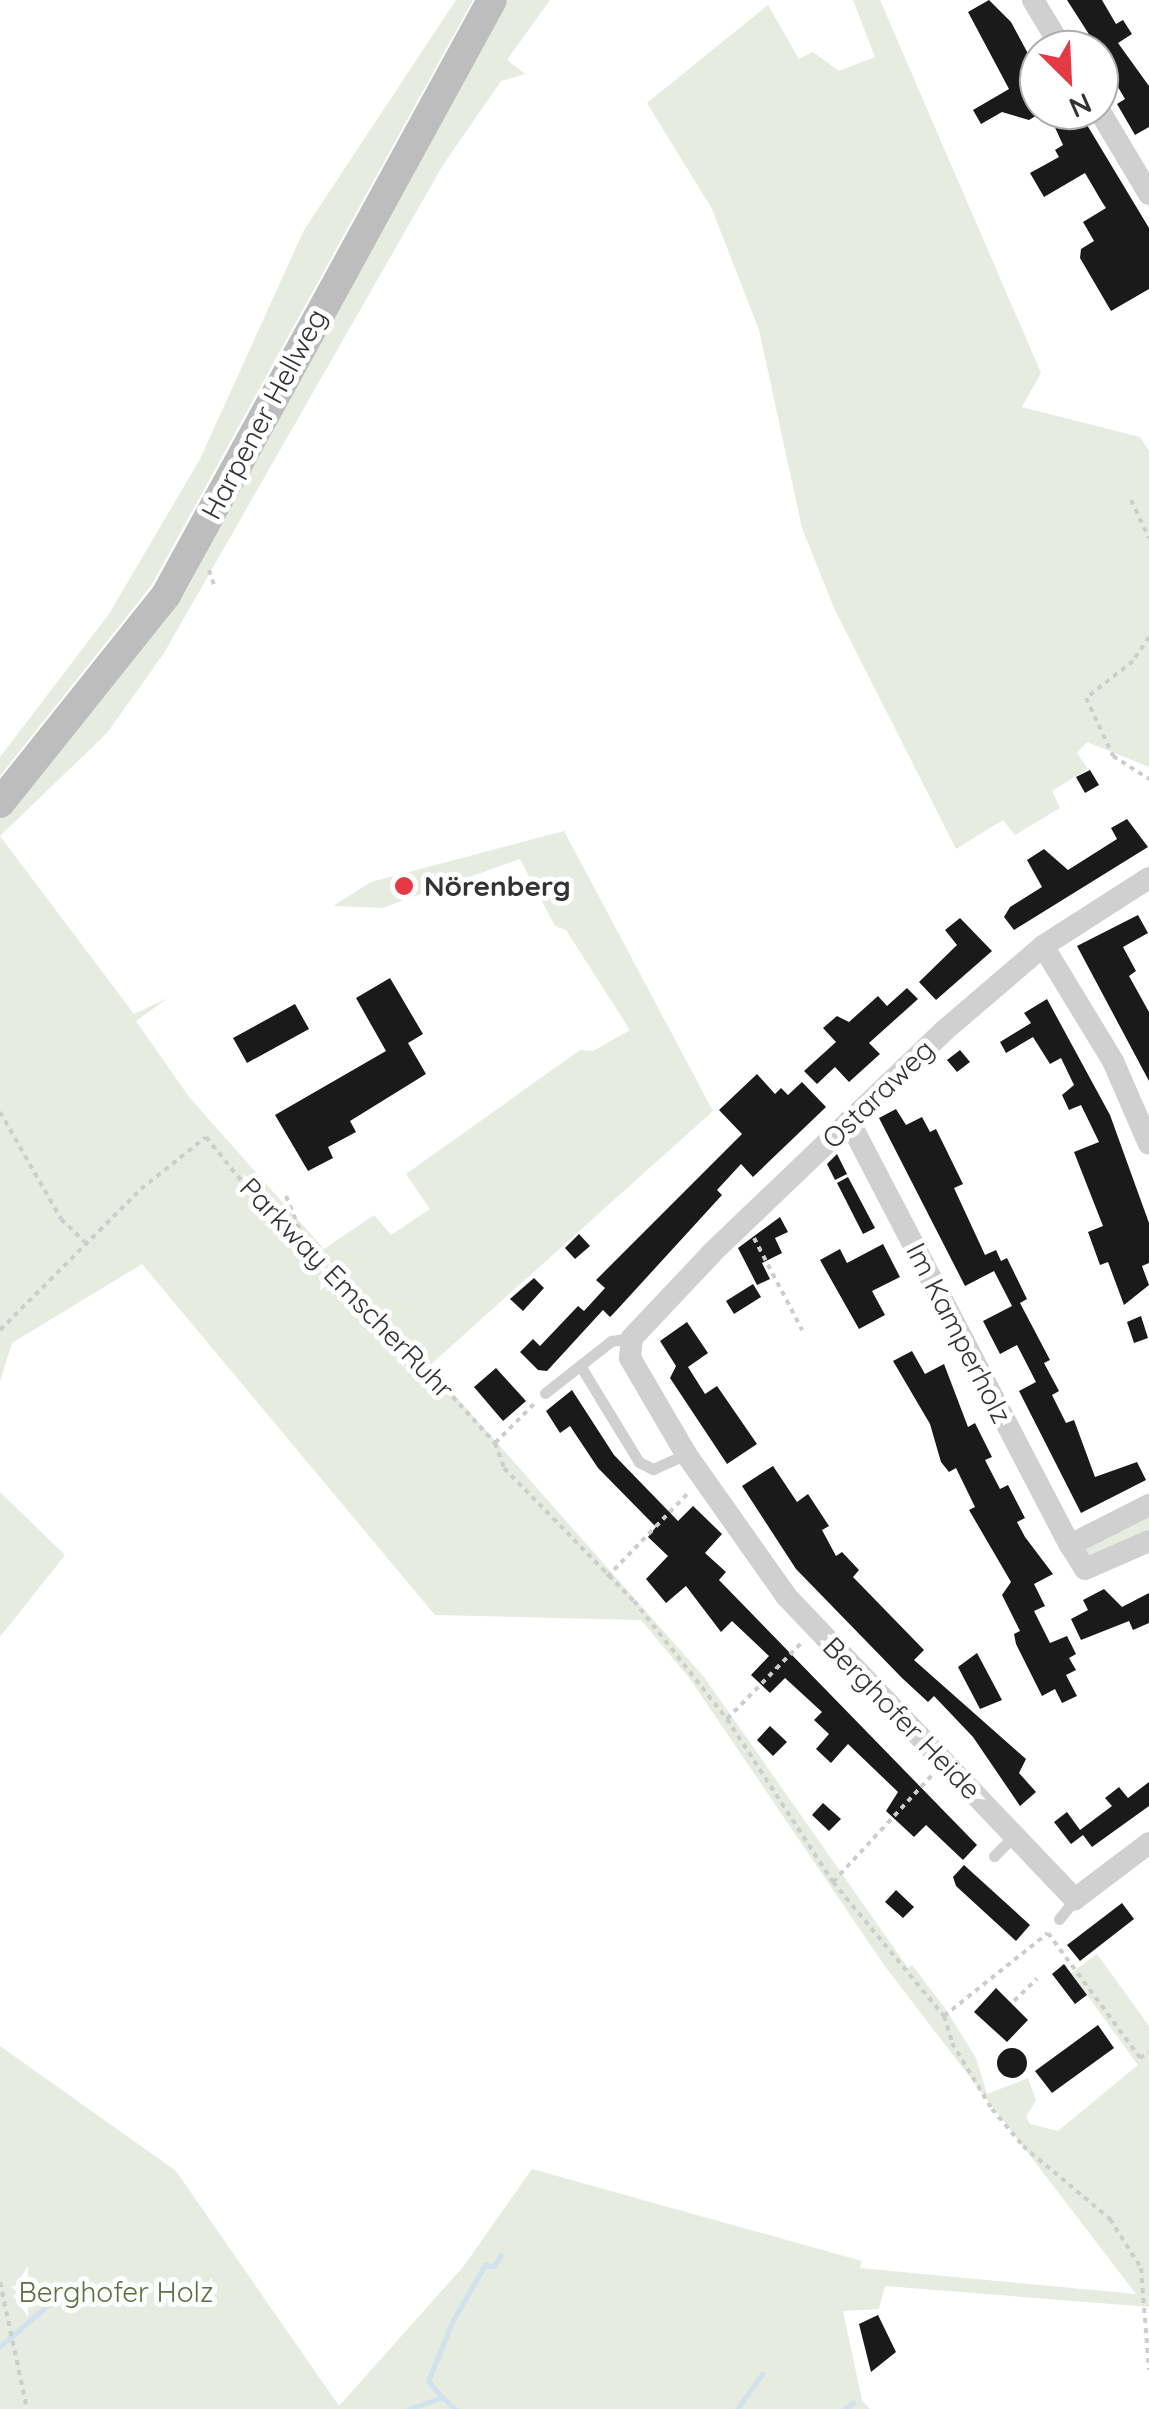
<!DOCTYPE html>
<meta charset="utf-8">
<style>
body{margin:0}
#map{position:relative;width:1149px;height:2409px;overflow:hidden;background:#fff;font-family:Quicksand,sans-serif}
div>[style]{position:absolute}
.green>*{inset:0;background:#e6ecdf}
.stream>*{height:5px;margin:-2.5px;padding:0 2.5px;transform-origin:2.5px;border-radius:2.5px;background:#cfe2ee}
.building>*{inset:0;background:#1a1a1a}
.round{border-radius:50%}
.path>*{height:4px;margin-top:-2px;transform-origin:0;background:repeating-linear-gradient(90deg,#cdcdcd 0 5px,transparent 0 10px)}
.lane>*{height:11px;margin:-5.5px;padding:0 5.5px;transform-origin:5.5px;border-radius:5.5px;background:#d0d0d0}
.street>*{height:22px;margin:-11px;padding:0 11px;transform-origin:11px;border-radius:11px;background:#d0d0d0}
.secondary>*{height:30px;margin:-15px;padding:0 15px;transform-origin:15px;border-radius:15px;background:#bdbdbd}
.dots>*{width:28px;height:28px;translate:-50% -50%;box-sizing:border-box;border:5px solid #fff;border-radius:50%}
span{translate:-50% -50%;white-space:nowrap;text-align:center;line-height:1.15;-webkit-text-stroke:10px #fff;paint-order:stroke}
.street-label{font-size:28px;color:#333}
.poi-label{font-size:28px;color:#333;font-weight:700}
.left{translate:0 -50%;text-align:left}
.park-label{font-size:28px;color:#56703f}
.north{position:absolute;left:1019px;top:30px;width:100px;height:100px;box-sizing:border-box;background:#fff;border:2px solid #adadad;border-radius:50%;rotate:156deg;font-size:28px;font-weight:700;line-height:40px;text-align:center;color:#333}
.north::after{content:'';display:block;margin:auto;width:35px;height:45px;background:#e63946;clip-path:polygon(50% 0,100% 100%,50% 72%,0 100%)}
</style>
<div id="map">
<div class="green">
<div style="clip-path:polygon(456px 0,473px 0,151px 586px,0 776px,0 757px,109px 614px,200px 459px,304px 230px)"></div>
<div style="clip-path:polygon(508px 0,550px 0,507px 60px,525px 74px,501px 81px,443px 165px,164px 653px,107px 733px,0 836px,134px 1014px,168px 998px,136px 1021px,189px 1097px,324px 1249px,374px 1215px,391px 1235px,430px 1209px,406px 1174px,580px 1050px,593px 1051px,630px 1030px,566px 930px,555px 926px,520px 859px,382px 908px,333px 906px,371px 882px,564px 831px,713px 1111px,429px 1366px,704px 1677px,908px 1968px,912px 1965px,947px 2011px,976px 2058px,987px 2094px,1028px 2078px,1036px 2100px,1026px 2117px,1030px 2124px,1058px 2131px,1138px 2065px,1071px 1973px,1097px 1954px,1149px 2026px,1149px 2307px,885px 2286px,879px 2309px,843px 2311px,862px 2400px,870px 2409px,0 2409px,0 2046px,176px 2171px,339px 2406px,463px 2267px,532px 2169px,862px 2261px,860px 2268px,1136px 2294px,884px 1965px,690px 1679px,641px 1620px,435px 1615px,142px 1264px,12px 1343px,0 1381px,0 820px,186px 591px,437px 108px)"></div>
<div style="clip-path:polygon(853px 0,880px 0,1041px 373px,1022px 407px,1140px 437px,1149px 451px,1149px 767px,1087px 742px,1077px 753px,1088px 769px,1052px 791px,1060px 808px,1015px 835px,1003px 820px,956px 849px,834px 608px,802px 528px,759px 330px,712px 209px,647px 103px,768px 5px,799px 59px,813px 52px,839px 71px,875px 57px)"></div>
<div style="clip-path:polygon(0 1492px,65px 1555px,0 1637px)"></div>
<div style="clip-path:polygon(1149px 1511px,1149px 1536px,1086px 1558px,1085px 1543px)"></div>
</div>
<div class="stream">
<div style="left:0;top:2346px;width:72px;rotate:-40.5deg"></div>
<div style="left:442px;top:2397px;width:21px;rotate:-131deg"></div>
<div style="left:428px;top:2381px;width:66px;rotate:-67.7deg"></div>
<div style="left:453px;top:2320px;width:64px;rotate:-59.8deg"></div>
<div style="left:485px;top:2265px;width:9px;rotate:6deg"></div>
<div style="left:494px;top:2266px;width:13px;rotate:-58deg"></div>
<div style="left:409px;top:2409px;width:35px;rotate:-20deg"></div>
<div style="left:442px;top:2397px;width:18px;rotate:43deg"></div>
<div style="left:737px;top:2409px;width:43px;rotate:-54.5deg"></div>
<div style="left:844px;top:2409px;width:11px;rotate:-34deg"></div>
</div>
<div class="building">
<div style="clip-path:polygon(989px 0,1011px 22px,1039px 74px,1039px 114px,1029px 120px,1002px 112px,981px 124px,973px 110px,1009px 89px,968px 12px)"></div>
<div style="clip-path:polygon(1067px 0,1102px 0,1116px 24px,1123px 20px,1132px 34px,1118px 43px,1149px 86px,1149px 127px,1135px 135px,1117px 104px,1125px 99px,1105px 65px,1099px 68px,1099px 50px)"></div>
<div style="clip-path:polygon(1047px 110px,1078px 110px,1149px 228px,1149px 289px,1111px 311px,1080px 258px,1081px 249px,1094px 241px,1083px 222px,1106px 208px,1102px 202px,1085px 173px,1044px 197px,1030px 173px,1059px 157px,1055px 150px,1063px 145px)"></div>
<div style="clip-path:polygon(1090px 770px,1099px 785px,1085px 793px,1076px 777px)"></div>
<div style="clip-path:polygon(1127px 819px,1148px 847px,1014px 930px,1004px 917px,1010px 907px,1042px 887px,1027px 860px,1044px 849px,1068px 870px,1117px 839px,1111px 828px)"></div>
<div style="clip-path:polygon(1138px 915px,1148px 933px,1123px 947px,1136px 971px,1129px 976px,1149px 1012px,1149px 1081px,1077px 946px)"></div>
<div style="clip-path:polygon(960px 918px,992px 951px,936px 1000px,919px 982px,957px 945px,945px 930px)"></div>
<div style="clip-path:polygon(390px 978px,423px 1034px,408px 1043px,426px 1074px,350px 1121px,356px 1132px,328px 1147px,333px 1158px,308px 1171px,275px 1115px,386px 1051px,356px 998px)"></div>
<div style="clip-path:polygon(907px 988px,918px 999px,869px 1043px,880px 1054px,849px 1082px,835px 1067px,817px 1084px,804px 1071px,836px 1042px,823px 1028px,837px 1016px,849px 1022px,878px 996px,887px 1006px)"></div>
<div style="clip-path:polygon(1047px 999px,1110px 1115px,1149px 1223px,1149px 1263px,1142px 1266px,1149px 1285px,1124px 1305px,1108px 1262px,1100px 1265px,1088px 1232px,1103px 1226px,1074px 1152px,1099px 1142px,1081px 1105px,1069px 1110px,1062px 1095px,1074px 1085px,1061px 1058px,1050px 1064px,1033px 1037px,1006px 1053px,1000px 1042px,1031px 1023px,1024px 1013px)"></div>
<div style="clip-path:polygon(295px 1004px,309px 1029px,247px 1063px,233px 1038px)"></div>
<div style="clip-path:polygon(960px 1050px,970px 1062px,957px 1072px,947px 1060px)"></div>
<div style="clip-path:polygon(757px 1074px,775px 1094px,781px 1088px,788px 1095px,802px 1082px,826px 1107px,753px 1177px,741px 1164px,717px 1190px,722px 1195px,615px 1312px,610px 1317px,603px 1310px,547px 1371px,538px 1370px,520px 1352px,533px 1339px,540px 1346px,578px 1306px,584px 1311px,605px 1288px,596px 1280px,742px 1134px,719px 1110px)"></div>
<div style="clip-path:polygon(896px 1109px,906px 1125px,922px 1117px,930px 1132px,936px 1129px,963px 1184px,954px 1188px,985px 1255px,996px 1250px,1001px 1261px,1007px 1258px,1027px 1299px,1020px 1303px,1050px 1360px,1044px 1363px,1059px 1391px,1052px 1395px,1066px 1423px,1074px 1420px,1095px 1477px,1137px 1462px,1146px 1480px,1081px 1513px,1019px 1391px,1036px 1382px,1017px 1345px,1000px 1354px,983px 1321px,1012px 1306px,994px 1271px,965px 1286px,879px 1118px)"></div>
<div style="clip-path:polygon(837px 1154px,847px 1174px,835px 1180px,827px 1164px)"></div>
<div style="clip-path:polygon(848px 1177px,875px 1228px,863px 1234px,837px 1183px)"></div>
<div style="clip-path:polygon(780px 1217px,788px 1232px,775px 1238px,782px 1253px,762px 1263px,770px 1279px,757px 1285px,738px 1248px)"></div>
<div style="clip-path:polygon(579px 1234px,590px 1246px,575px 1259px,565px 1248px)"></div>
<div style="clip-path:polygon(883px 1244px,900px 1277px,872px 1291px,885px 1315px,859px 1329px,820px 1260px,840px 1249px,847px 1263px)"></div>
<div style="clip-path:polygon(534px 1278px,544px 1288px,523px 1311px,510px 1299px)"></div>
<div style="clip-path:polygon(753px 1284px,761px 1297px,734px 1314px,726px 1301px)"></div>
<div style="clip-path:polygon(1141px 1316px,1148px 1338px,1134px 1343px,1127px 1322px)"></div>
<div style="clip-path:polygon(687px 1322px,708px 1353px,688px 1367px,705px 1394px,717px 1386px,757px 1444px,727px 1464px,670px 1378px,676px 1366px,660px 1341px)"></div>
<div style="clip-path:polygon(912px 1351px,925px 1374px,944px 1364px,968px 1427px,975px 1423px,992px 1457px,985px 1460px,1000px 1489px,1008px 1485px,1025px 1518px,1017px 1522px,1025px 1537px,1053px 1574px,1034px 1584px,1045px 1606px,1034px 1611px,1050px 1643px,1067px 1636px,1076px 1654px,1069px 1658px,1076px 1670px,1066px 1675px,1077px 1696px,1062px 1703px,1055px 1689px,1042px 1696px,1016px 1644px,1014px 1634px,1020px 1631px,1002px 1595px,1011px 1582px,969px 1510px,975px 1507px,956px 1468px,949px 1472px,941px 1462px,930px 1424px,893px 1361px)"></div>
<div style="clip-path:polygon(496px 1368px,526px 1401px,503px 1421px,474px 1387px)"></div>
<div style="clip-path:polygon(572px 1390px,614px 1455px,678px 1521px,693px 1506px,722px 1534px,705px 1553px,726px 1572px,719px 1580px,977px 1845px,963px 1860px,926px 1825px,914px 1837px,886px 1811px,898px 1792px,848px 1744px,831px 1763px,816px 1749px,829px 1734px,814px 1720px,822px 1712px,785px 1678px,770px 1693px,751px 1675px,769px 1656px,732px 1621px,721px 1632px,686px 1586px,666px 1603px,646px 1579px,668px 1556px,648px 1537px,656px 1527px,598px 1468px,570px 1426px,560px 1433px,546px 1411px)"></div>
<div style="clip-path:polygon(773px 1466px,797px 1502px,808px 1494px,829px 1526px,822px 1530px,836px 1556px,842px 1552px,859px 1570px,853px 1577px,924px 1650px,914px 1660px,1026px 1759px,1019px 1773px,1036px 1792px,1020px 1806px,973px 1737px,934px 1696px,928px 1702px,902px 1678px,796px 1569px,742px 1486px)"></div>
<div style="clip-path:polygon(1104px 1589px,1122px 1607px,1149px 1593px,1149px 1623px,1133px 1630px,1129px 1621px,1081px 1640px,1071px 1619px,1088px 1610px,1083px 1600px)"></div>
<div style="clip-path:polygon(977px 1653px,1002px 1700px,980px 1709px,958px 1667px)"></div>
<div style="clip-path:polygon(770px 1726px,787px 1742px,773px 1756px,757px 1740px)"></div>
<div style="clip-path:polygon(1149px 1782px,1149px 1806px,1092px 1847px,1083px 1835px,1071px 1844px,1054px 1822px,1067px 1812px,1080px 1830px,1112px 1806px,1105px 1798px,1119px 1787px,1128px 1798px)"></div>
<div style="clip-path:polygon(823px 1803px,841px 1819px,829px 1831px,812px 1815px)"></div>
<div style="clip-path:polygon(964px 1865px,1030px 1925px,1016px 1941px,956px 1886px,953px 1877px)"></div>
<div style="clip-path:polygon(896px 1890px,914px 1907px,903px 1918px,885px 1902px)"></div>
<div style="clip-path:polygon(1122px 1903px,1134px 1919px,1080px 1961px,1067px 1945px)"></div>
<div style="clip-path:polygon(1064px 1964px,1087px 1995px,1075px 2004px,1052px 1974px)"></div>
<div style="clip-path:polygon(996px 1988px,1028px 2020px,1007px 2042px,974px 2012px)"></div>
<div style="clip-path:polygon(1098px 2025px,1114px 2048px,1052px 2093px,1035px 2071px)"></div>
<div class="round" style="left:997px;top:2048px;width:30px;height:30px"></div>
<div style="clip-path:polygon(878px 2315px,896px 2352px,871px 2372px,859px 2324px)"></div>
</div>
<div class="path">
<div style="left:1131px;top:500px;width:42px;rotate:64.7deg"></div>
<div style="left:209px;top:570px;width:19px;rotate:72deg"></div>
<div style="left:1149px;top:637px;width:29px;rotate:124deg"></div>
<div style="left:1133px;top:661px;width:60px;rotate:141.8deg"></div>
<div style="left:1086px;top:698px;width:64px;rotate:65deg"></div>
<div style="left:1113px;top:756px;width:43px;rotate:32.6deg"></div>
<div style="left:0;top:1112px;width:123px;rotate:60.3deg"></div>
<div style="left:61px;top:1219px;width:33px;rotate:44deg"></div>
<div style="left:286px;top:1196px;width:53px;rotate:67.8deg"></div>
<div style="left:754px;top:1238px;width:104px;rotate:62.4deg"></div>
<div style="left:0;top:1330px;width:199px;rotate:-45deg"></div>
<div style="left:141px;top:1189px;width:83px;rotate:-38.7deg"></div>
<div style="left:206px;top:1137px;width:116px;rotate:51deg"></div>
<div style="left:279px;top:1227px;width:64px;rotate:35.4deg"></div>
<div style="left:331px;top:1264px;width:243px;rotate:47.5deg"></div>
<div style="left:495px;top:1443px;width:27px;rotate:70deg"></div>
<div style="left:504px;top:1468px;width:186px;rotate:45.7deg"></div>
<div style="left:634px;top:1601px;width:150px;rotate:51.8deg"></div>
<div style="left:727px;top:1719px;width:194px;rotate:57deg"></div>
<div style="left:833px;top:1882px;width:174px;rotate:50.4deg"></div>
<div style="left:944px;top:2016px;width:28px;rotate:73deg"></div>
<div style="left:952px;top:2043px;width:77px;rotate:58.8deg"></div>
<div style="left:992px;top:2109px;width:48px;rotate:50deg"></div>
<div style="left:1023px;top:2146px;width:114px;rotate:40deg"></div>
<div style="left:1110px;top:2219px;width:58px;rotate:57.7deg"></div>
<div style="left:1141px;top:2268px;width:102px;rotate:85.5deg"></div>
<div style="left:495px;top:1443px;width:55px;rotate:-45deg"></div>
<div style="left:607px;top:1577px;width:118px;rotate:-46deg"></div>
<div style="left:727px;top:1719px;width:110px;rotate:-45.7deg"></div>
<div style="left:833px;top:1882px;width:146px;rotate:-47.2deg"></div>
<div style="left:1014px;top:2001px;width:32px;rotate:-44deg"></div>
<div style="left:944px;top:2016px;width:133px;rotate:-38.6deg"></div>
<div style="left:1048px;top:1933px;width:155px;rotate:53.6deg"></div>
<div style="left:1140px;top:2058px;width:11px;rotate:-38deg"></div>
<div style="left:0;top:2282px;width:130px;rotate:78deg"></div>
</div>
<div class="lane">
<div style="left:581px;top:1367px;width:111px;rotate:58.6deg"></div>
<div style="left:639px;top:1462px;width:16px;rotate:27deg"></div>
<div style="left:653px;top:1469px;width:36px;rotate:-24deg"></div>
<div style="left:545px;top:1393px;width:84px;rotate:-38.2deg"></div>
<div style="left:611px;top:1341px;width:21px;rotate:-8deg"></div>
<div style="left:994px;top:1856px;width:28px;rotate:-45deg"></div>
<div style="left:1059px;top:1919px;width:26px;rotate:-51deg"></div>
</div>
<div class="street">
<div style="left:1033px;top:0;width:58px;rotate:59deg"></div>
<div style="left:1099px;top:110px;width:98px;rotate:59.2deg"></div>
<div style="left:1149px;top:878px;width:126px;rotate:147.3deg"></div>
<div style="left:1043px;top:946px;width:129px;rotate:139.4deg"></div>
<div style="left:945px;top:1030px;width:323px;rotate:136.3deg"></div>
<div style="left:712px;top:1253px;width:117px;rotate:133.3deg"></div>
<div style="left:632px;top:1338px;width:20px;rotate:96deg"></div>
<div style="left:630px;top:1358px;width:111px;rotate:59.7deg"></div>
<div style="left:686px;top:1454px;width:174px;rotate:54.8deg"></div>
<div style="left:786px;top:1596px;width:419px;rotate:46.4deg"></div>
<div style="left:1075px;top:1899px;width:93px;rotate:-37.1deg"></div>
<div style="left:1043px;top:946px;width:135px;rotate:58.7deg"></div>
<div style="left:1113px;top:1061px;width:90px;rotate:66.6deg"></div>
<div style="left:849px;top:1121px;width:478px;rotate:62.5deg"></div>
<div style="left:1070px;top:1545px;width:89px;rotate:-26.9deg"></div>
<div style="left:1070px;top:1545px;width:28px;rotate:58deg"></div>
<div style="left:1085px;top:1569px;width:70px;rotate:-23.6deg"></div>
</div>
<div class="secondary">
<div style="left:0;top:803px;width:266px;rotate:-51.4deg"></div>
<div style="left:166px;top:595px;width:678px;rotate:-61.28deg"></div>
</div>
<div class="dots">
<div style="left:404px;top:886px;background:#e63946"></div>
</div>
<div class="street-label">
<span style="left:264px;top:414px;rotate:-62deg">Harpener Hellweg</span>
<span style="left:878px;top:1094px;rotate:-44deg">Ostaraweg</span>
<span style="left:347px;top:1288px;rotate:46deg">Parkway EmscherRuhr</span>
<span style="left:959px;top:1333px;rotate:63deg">Im Kamperholz</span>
<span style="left:902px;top:1718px;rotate:46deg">Berghofer Heide</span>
</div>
<div class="poi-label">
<span class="left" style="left:424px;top:886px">Nörenberg</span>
</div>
<div class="park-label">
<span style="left:116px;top:2292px">Berghofer Holz</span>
</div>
<div class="north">N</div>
</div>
